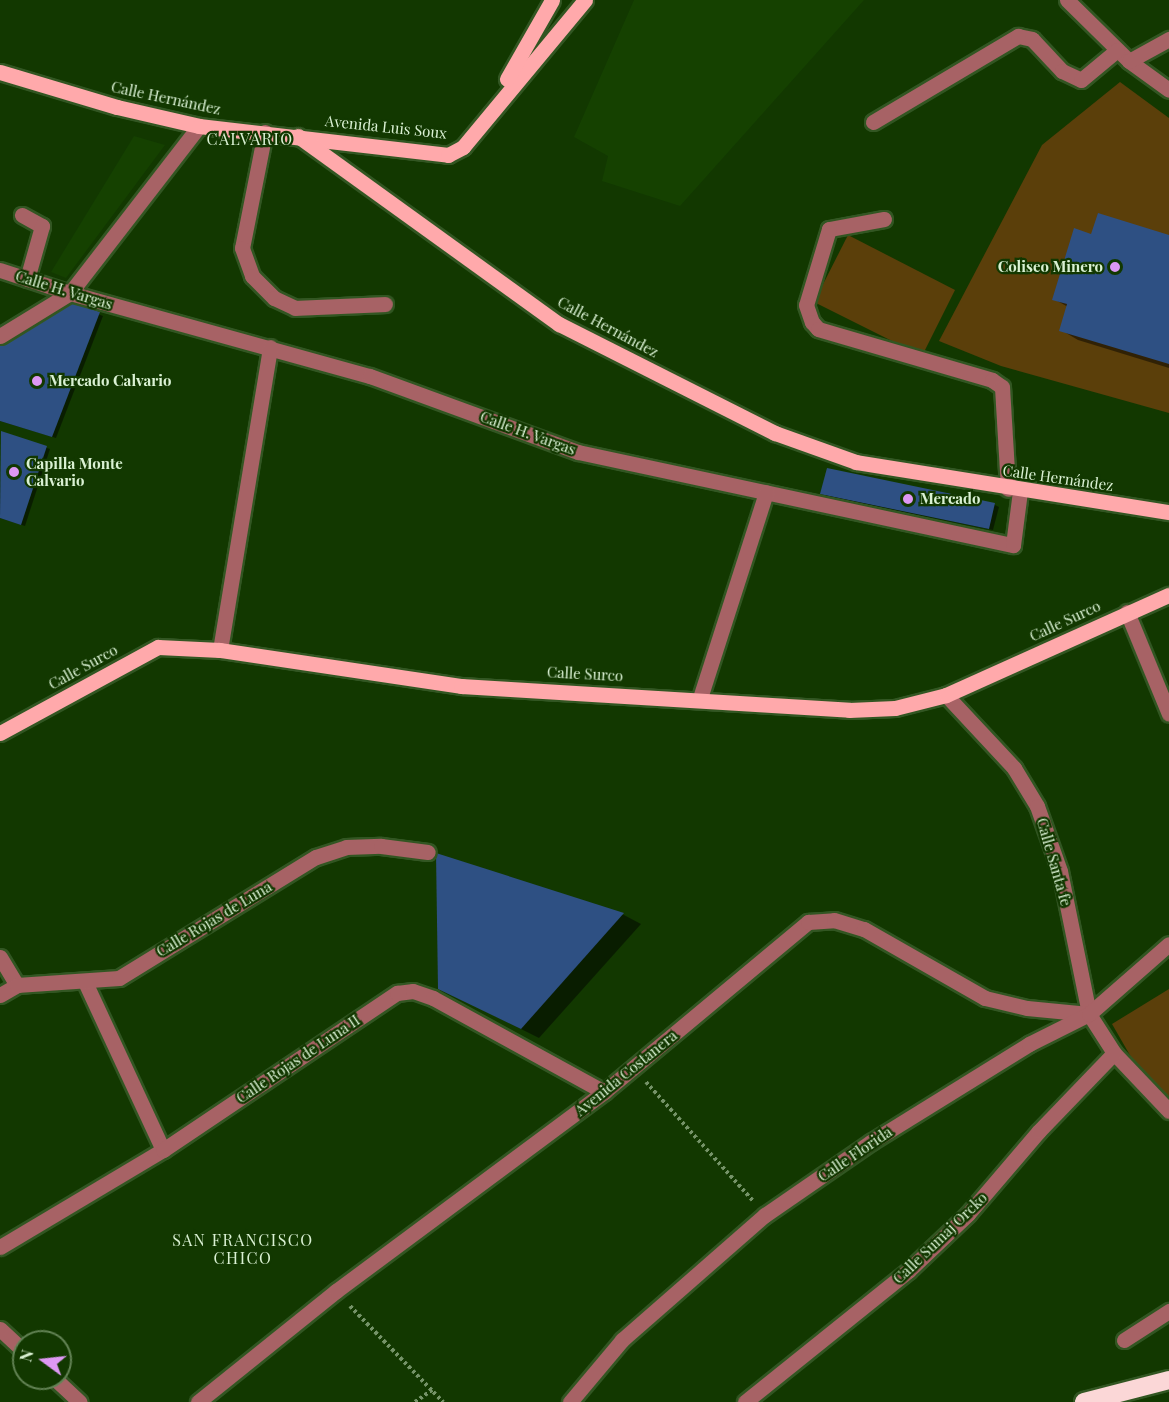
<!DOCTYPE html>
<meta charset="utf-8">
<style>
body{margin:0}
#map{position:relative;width:1169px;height:1402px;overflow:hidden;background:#123800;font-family:"Playfair Display",serif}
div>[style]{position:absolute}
.built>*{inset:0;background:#154100}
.green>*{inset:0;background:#5b3f0a}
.shadow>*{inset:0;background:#0007}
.building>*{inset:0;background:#2e5083}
.path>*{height:4px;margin-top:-2px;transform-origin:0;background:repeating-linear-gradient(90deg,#759368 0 3px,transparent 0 6px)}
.roads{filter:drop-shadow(2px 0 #325622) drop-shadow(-2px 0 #325622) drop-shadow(0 2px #325622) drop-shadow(0 -2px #325622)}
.minor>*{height:15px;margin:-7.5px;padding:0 7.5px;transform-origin:7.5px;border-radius:7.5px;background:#a76265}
.major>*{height:15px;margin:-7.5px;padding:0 7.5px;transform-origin:7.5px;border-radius:7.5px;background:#ffa9ab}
.highway>*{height:18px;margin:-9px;padding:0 9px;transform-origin:9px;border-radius:9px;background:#fbd7d7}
.dots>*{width:16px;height:16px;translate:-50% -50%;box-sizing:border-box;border:3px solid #123800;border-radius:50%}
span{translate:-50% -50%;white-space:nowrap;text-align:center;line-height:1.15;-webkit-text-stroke:4.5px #123800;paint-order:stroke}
.street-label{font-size:15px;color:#daf1d3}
.poi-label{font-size:15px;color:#daf1d3;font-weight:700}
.right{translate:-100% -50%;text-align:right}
.left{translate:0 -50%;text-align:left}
.neighbourhood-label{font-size:16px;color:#daf1d3;letter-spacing:1.5px}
.north{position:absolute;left:12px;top:1330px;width:60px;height:60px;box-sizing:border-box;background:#123800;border:2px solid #628254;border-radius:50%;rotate:285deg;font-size:16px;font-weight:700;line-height:24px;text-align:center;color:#daf1d3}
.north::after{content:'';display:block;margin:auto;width:21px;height:27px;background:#de98f3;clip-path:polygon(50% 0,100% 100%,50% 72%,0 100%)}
</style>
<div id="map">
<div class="built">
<div style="clip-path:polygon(634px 0,864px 0,680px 206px,602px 181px,608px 156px,574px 137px)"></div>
<div style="clip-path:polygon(134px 136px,165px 145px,66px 278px,51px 272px)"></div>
</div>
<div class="green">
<div style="clip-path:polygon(1120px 82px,1169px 118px,1169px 413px,1001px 366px,939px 341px,1042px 145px)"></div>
<div style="clip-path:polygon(848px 235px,955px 290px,922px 356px,814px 302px)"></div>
<div style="clip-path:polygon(1169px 989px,1169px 1098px,1131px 1057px,1112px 1024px)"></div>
</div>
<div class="shadow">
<div style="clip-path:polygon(1092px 235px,1169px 237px,1169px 368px,1078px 340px,1061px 330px,1068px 307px,1054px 299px)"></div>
<div style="clip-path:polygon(69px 303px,103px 316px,56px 438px,0 421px)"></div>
<div style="clip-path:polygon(2px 433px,50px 449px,25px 526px,0 518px)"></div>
<div style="clip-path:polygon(828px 469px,995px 505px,999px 507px,993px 530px,826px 496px,822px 493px)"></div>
<div style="clip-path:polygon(437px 855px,624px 915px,641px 924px,539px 1038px,439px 988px)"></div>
</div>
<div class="building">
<div style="clip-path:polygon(1098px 213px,1169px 235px,1169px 364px,1059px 331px,1067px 304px,1052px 300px,1074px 228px,1091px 234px)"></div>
<div style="clip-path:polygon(68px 301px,100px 312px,52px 437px,0 421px,0 342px)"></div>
<div style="clip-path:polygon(1px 431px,47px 446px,21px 525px,0 518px)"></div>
<div style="clip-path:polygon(827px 468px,995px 503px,989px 529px,820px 494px)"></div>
<div style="clip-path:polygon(436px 853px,624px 913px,521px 1029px,438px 989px)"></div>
</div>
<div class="path">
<div style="left:646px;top:1082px;width:160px;rotate:48deg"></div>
<div style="left:350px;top:1306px;width:134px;rotate:45.9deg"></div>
<div style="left:415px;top:1402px;width:21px;rotate:-35deg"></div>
</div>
<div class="roads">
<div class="minor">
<div style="left:1067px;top:0;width:87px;rotate:44.5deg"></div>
<div style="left:1129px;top:61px;width:49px;rotate:35.9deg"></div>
<div style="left:1129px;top:61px;width:46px;rotate:-28.8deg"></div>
<div style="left:873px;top:122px;width:169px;rotate:-30.7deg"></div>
<div style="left:1018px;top:36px;width:14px;rotate:12deg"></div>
<div style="left:1032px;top:39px;width:44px;rotate:46.8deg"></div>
<div style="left:1062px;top:71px;width:21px;rotate:25deg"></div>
<div style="left:1081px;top:80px;width:47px;rotate:-39.8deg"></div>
<div style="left:265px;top:132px;width:118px;rotate:101.2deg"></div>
<div style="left:242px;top:248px;width:30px;rotate:70deg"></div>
<div style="left:252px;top:276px;width:31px;rotate:45deg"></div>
<div style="left:274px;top:298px;width:23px;rotate:25deg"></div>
<div style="left:295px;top:308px;width:90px;rotate:-2.5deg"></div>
<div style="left:22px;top:215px;width:23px;rotate:29deg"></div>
<div style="left:42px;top:226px;width:55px;rotate:105.8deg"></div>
<div style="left:884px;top:219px;width:56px;rotate:169.7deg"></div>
<div style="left:829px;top:229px;width:79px;rotate:106.8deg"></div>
<div style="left:806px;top:305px;width:18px;rotate:71deg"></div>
<div style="left:812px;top:322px;width:9px;rotate:49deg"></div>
<div style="left:818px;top:329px;width:181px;rotate:16.3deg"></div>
<div style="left:992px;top:380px;width:12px;rotate:35deg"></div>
<div style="left:1002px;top:387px;width:102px;rotate:86.6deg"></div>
<div style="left:0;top:270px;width:74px;rotate:18.2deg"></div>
<div style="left:70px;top:293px;width:311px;rotate:15.5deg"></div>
<div style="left:370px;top:376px;width:221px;rotate:20.1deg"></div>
<div style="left:578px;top:452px;width:445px;rotate:12.1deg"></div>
<div style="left:1013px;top:545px;width:54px;rotate:-82.6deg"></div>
<div style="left:0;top:336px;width:82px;rotate:-31.6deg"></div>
<div style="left:70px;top:293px;width:211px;rotate:-52.3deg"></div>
<div style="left:1127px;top:612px;width:110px;rotate:67.6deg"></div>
<div style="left:220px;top:650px;width:307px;rotate:-80.6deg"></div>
<div style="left:946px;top:695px;width:100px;rotate:47deg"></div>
<div style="left:1014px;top:768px;width:44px;rotate:58.8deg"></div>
<div style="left:1037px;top:806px;width:69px;rotate:70.5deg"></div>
<div style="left:1060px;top:871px;width:146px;rotate:78.5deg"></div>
<div style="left:1089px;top:1014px;width:46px;rotate:57.3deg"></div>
<div style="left:1114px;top:1053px;width:80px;rotate:46.5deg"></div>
<div style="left:700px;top:698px;width:216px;rotate:-72.2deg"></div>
<div style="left:0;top:957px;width:33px;rotate:59deg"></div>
<div style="left:85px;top:982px;width:185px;rotate:65.1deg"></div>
<div style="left:0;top:995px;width:20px;rotate:-30deg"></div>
<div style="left:17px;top:985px;width:102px;rotate:-3.9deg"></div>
<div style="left:119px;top:978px;width:231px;rotate:-31.6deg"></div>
<div style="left:316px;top:857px;width:32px;rotate:-18deg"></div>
<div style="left:346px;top:847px;width:35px;rotate:-2deg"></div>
<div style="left:381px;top:846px;width:47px;rotate:7.3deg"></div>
<div style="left:0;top:1247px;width:190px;rotate:-30.8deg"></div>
<div style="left:163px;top:1150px;width:282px;rotate:-33.9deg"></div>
<div style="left:397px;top:993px;width:16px;rotate:-7deg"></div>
<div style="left:413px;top:991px;width:21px;rotate:19deg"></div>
<div style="left:433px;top:998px;width:195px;rotate:28.8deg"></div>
<div style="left:0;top:1329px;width:33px;rotate:43deg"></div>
<div style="left:1124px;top:1340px;width:54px;rotate:-32.8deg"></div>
<div style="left:54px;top:1378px;width:35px;rotate:43deg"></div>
<div style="left:198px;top:1402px;width:177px;rotate:-38.8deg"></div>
<div style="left:336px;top:1291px;width:334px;rotate:-36.6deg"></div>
<div style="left:604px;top:1092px;width:266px;rotate:-39.8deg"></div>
<div style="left:808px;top:922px;width:26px;rotate:-4deg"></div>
<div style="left:834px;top:920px;width:31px;rotate:17deg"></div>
<div style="left:864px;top:929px;width:139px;rotate:29.7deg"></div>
<div style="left:985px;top:998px;width:43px;rotate:13.4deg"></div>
<div style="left:1027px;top:1008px;width:62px;rotate:5.5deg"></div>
<div style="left:570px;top:1402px;width:81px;rotate:-50deg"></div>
<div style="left:622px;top:1340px;width:190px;rotate:-41.2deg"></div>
<div style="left:765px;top:1215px;width:129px;rotate:-34.6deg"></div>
<div style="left:871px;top:1142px;width:186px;rotate:-31.8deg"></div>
<div style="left:1029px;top:1044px;width:67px;rotate:-26.6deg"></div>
<div style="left:1089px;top:1014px;width:106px;rotate:-41.2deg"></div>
<div style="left:745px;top:1402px;width:209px;rotate:-38.8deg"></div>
<div style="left:908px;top:1271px;width:83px;rotate:-43.5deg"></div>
<div style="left:968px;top:1214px;width:109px;rotate:-49.5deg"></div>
<div style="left:1039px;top:1131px;width:108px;rotate:-46.1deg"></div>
</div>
<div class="major">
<div style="left:0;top:72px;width:122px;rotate:16.7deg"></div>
<div style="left:117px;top:107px;width:84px;rotate:13deg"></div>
<div style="left:199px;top:126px;width:251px;rotate:6.6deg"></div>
<div style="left:448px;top:155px;width:17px;rotate:-28deg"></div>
<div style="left:463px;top:147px;width:191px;rotate:-50.3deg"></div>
<div style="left:507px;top:79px;width:91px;rotate:-60.3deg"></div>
<div style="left:298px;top:136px;width:322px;rotate:35.8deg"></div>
<div style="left:559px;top:324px;width:242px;rotate:26.8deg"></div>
<div style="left:775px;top:433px;width:86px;rotate:19.7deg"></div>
<div style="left:856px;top:462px;width:317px;rotate:9.1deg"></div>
<div style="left:0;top:733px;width:180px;rotate:-28.6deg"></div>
<div style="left:158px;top:647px;width:62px;rotate:2.8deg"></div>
<div style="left:220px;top:650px;width:244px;rotate:8.5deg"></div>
<div style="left:461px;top:686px;width:389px;rotate:3.5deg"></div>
<div style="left:849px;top:710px;width:46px;rotate:-2.5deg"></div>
<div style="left:895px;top:708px;width:53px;rotate:-14.3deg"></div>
<div style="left:946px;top:695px;width:244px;rotate:-24.2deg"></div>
</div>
<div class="highway">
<div style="left:1084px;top:1402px;width:88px;rotate:-14.5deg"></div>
</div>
</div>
<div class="dots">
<div style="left:1115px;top:267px;background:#de98f3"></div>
<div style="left:37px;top:381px;background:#de98f3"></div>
<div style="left:14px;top:472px;background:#de98f3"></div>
<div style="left:908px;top:499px;background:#de98f3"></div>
</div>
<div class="street-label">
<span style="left:166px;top:98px;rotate:12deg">Calle Hernández</span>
<span style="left:386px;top:127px;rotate:6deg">Avenida Luis Soux</span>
<span style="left:64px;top:290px;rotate:17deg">Calle H. Vargas</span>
<span style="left:608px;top:327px;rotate:28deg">Calle Hernández</span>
<span style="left:528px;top:433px;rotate:20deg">Calle H. Vargas</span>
<span style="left:1058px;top:478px;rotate:8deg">Calle Hernández</span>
<span style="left:1065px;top:621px;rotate:-25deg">Calle Surco</span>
<span style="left:83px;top:667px;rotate:-29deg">Calle Surco</span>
<span style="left:585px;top:674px;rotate:3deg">Calle Surco</span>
<span style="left:1054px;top:862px;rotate:74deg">Calle Santa fe</span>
<span style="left:214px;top:919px;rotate:-31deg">Calle Rojas de Luna</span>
<span style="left:298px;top:1059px;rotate:-34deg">Calle Rojas de Luna II</span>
<span style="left:626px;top:1073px;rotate:-39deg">Avenida Costanera</span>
<span style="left:855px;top:1154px;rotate:-34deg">Calle Florida</span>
<span style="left:940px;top:1238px;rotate:-44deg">Calle Sumaj Orcko</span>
</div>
<div class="poi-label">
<span class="right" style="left:1103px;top:267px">Coliseo Minero</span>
<span class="left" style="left:49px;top:381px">Mercado Calvario</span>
<span class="left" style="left:26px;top:472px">Capilla Monte<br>Calvario</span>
<span class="left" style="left:920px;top:499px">Mercado</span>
</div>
<div class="neighbourhood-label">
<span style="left:250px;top:139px">CALVARIO</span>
<span style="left:243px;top:1249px">SAN FRANCISCO<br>CHICO</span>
</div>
<div class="north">N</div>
</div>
